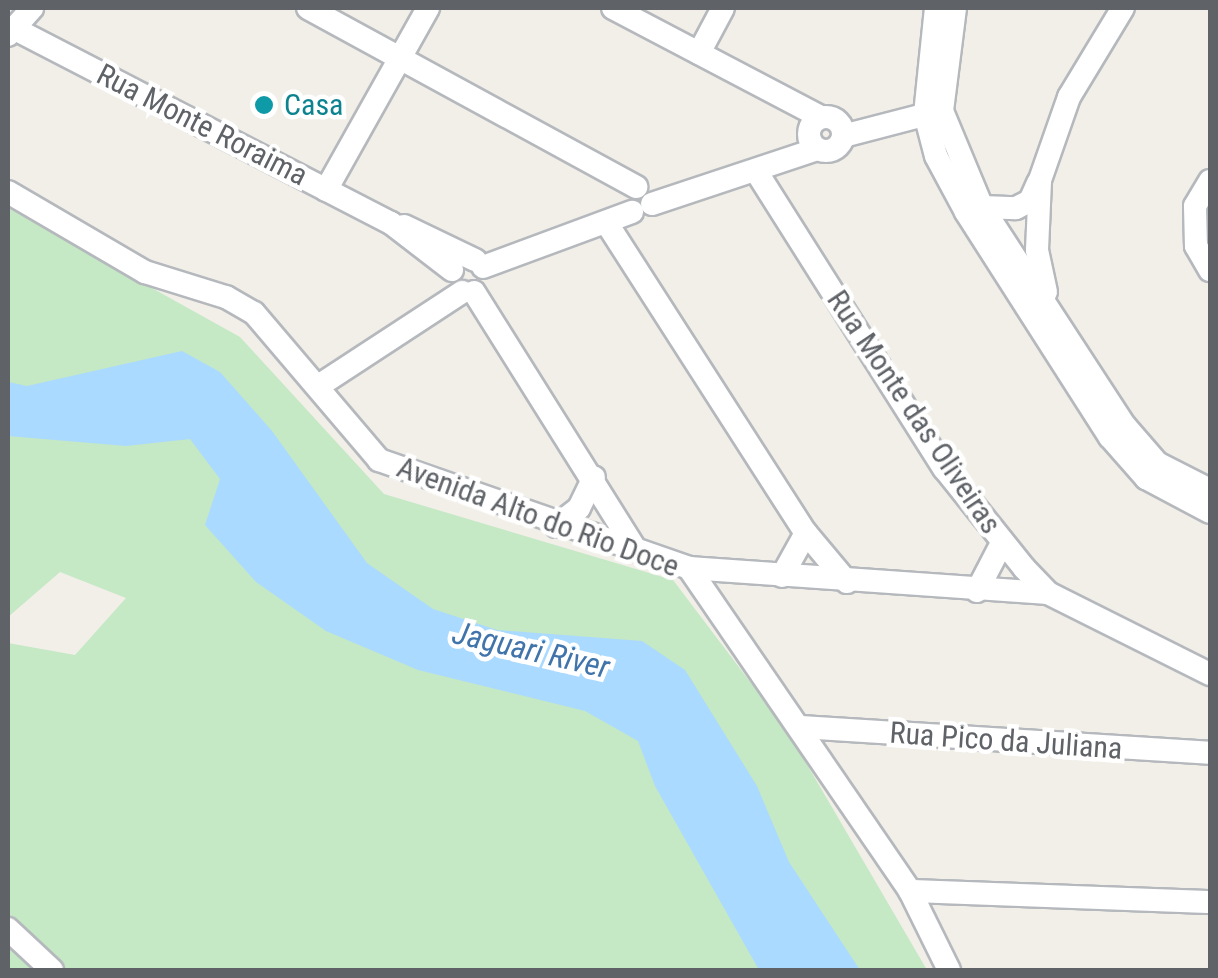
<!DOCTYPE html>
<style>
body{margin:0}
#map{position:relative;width:1218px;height:978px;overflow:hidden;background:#f1efe8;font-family:"Roboto Condensed",sans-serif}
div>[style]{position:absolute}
.green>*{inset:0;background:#c5e8c5}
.water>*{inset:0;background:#aadaff}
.roads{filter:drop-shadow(2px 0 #b5b8bc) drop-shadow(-2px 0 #b5b8bc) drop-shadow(0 2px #b5b8bc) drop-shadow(0 -2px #b5b8bc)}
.minor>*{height:22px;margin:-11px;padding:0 11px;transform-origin:11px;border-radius:11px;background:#fff}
.minor>.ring{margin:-11px;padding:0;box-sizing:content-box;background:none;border:22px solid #fff;border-radius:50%}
.dots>*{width:28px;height:28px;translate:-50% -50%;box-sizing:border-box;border:5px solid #fff;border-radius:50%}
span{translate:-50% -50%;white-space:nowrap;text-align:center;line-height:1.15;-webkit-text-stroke:9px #fff;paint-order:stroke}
.culture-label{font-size:30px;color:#0d838f}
.left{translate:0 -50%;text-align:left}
.street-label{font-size:30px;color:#5f6368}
.water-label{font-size:32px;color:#4174aa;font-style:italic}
.frame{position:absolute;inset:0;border:10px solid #5f6368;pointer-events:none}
</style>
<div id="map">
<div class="green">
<div style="clip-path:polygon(8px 208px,240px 337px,384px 494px,673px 580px,788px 732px,927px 970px,8px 970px,8px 643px,75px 655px,126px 598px,60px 572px,8px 617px)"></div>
</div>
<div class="water">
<div style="clip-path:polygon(182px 351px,220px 372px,272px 431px,367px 563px,433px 609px,497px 630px,642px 641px,685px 670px,757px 786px,789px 862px,860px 970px,759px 970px,655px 786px,638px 741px,585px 711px,418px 670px,326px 631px,256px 582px,205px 525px,220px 479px,190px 439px,126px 446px,8px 436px,8px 382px,27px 386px)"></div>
</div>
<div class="roads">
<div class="minor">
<div style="left:308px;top:8px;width:374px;rotate:28.6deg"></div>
<div style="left:613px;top:8px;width:235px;rotate:27.7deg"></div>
<div style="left:936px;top:8px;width:107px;rotate:95.9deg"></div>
<div style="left:925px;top:114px;width:43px;rotate:75.3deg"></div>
<div style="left:936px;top:156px;width:64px;rotate:61.8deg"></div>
<div style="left:966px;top:212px;width:267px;rotate:57.4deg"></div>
<div style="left:1110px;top:437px;width:55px;rotate:48.7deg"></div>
<div style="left:1146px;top:478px;width:72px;rotate:28deg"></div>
<div style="left:955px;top:8px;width:104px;rotate:97.2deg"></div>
<div style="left:942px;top:111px;width:104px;rotate:67.4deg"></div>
<div style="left:982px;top:207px;width:262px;rotate:56.9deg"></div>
<div style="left:1125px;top:426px;width:49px;rotate:49.1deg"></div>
<div style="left:1157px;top:463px;width:59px;rotate:27deg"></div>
<div style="left:13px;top:28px;width:425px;rotate:27.3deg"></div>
<div style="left:391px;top:223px;width:77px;rotate:37.6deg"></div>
<div style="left:8px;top:35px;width:36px;rotate:-48deg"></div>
<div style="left:699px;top:53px;width:51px;rotate:-61.9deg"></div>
<div class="ring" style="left:809px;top:117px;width:12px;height:12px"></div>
<div style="left:843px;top:136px;width:99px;rotate:-14.6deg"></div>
<div style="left:756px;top:171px;width:352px;rotate:57.7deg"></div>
<div style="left:944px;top:468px;width:128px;rotate:51.3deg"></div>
<div style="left:1024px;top:568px;width:35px;rotate:46deg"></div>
<div style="left:1048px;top:593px;width:181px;rotate:26.6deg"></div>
<div style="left:1210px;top:181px;width:29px;rotate:121deg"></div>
<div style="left:1195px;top:206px;width:40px;rotate:88.6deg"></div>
<div style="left:1196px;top:246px;width:28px;rotate:60deg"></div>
<div style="left:326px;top:190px;width:209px;rotate:-60.7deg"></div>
<div style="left:8px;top:192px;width:159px;rotate:30.3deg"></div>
<div style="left:145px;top:272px;width:85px;rotate:17.2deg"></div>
<div style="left:226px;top:297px;width:32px;rotate:30deg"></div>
<div style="left:254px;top:313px;width:193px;rotate:49.6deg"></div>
<div style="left:379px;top:460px;width:328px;rotate:19.2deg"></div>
<div style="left:689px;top:568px;width:391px;rotate:55.6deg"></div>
<div style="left:910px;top:891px;width:88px;rotate:63.7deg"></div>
<div style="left:652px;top:204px;width:174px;rotate:-18.4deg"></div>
<div style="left:982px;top:207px;width:34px;rotate:2deg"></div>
<div style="left:1016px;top:208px;width:16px;rotate:-27deg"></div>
<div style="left:1030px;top:201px;width:20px;rotate:-66deg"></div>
<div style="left:606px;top:222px;width:370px;rotate:57.3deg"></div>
<div style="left:806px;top:533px;width:64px;rotate:50.1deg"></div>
<div style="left:404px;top:226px;width:79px;rotate:25.6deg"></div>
<div style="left:483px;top:267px;width:159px;rotate:-20.3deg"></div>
<div style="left:474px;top:292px;width:305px;rotate:57.9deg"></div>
<div style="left:1046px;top:292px;width:43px;rotate:-102.1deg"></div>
<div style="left:1037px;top:250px;width:70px;rotate:-87.5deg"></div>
<div style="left:1040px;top:180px;width:88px;rotate:-70.7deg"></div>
<div style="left:1069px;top:97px;width:104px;rotate:-58.8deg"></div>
<div style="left:320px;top:385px;width:170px;rotate:-33.2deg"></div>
<div style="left:556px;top:526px;width:29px;rotate:-38deg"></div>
<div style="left:579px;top:508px;width:34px;rotate:-64deg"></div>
<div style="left:689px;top:568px;width:360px;rotate:4deg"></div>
<div style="left:782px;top:576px;width:49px;rotate:-60.8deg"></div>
<div style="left:977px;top:591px;width:54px;rotate:-62.5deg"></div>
<div style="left:800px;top:727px;width:411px;rotate:3.6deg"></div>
<div style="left:910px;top:891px;width:300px;rotate:2.1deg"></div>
<div style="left:8px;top:929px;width:60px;rotate:43deg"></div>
</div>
</div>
<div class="dots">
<div style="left:264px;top:105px;background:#0f9aa8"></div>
</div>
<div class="culture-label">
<span class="left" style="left:284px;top:105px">Casa</span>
</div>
<div class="street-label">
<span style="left:202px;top:125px;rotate:27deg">Rua Monte Roraima</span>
<span style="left:914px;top:412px;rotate:56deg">Rua Monte das Oliveiras</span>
<span style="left:538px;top:517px;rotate:20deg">Avenida Alto do Rio Doce</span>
<span style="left:1006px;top:741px;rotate:4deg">Rua Pico da Juliana</span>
</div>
<div class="water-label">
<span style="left:531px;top:650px;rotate:13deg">Jaguari River</span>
</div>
<div class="frame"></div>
</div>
